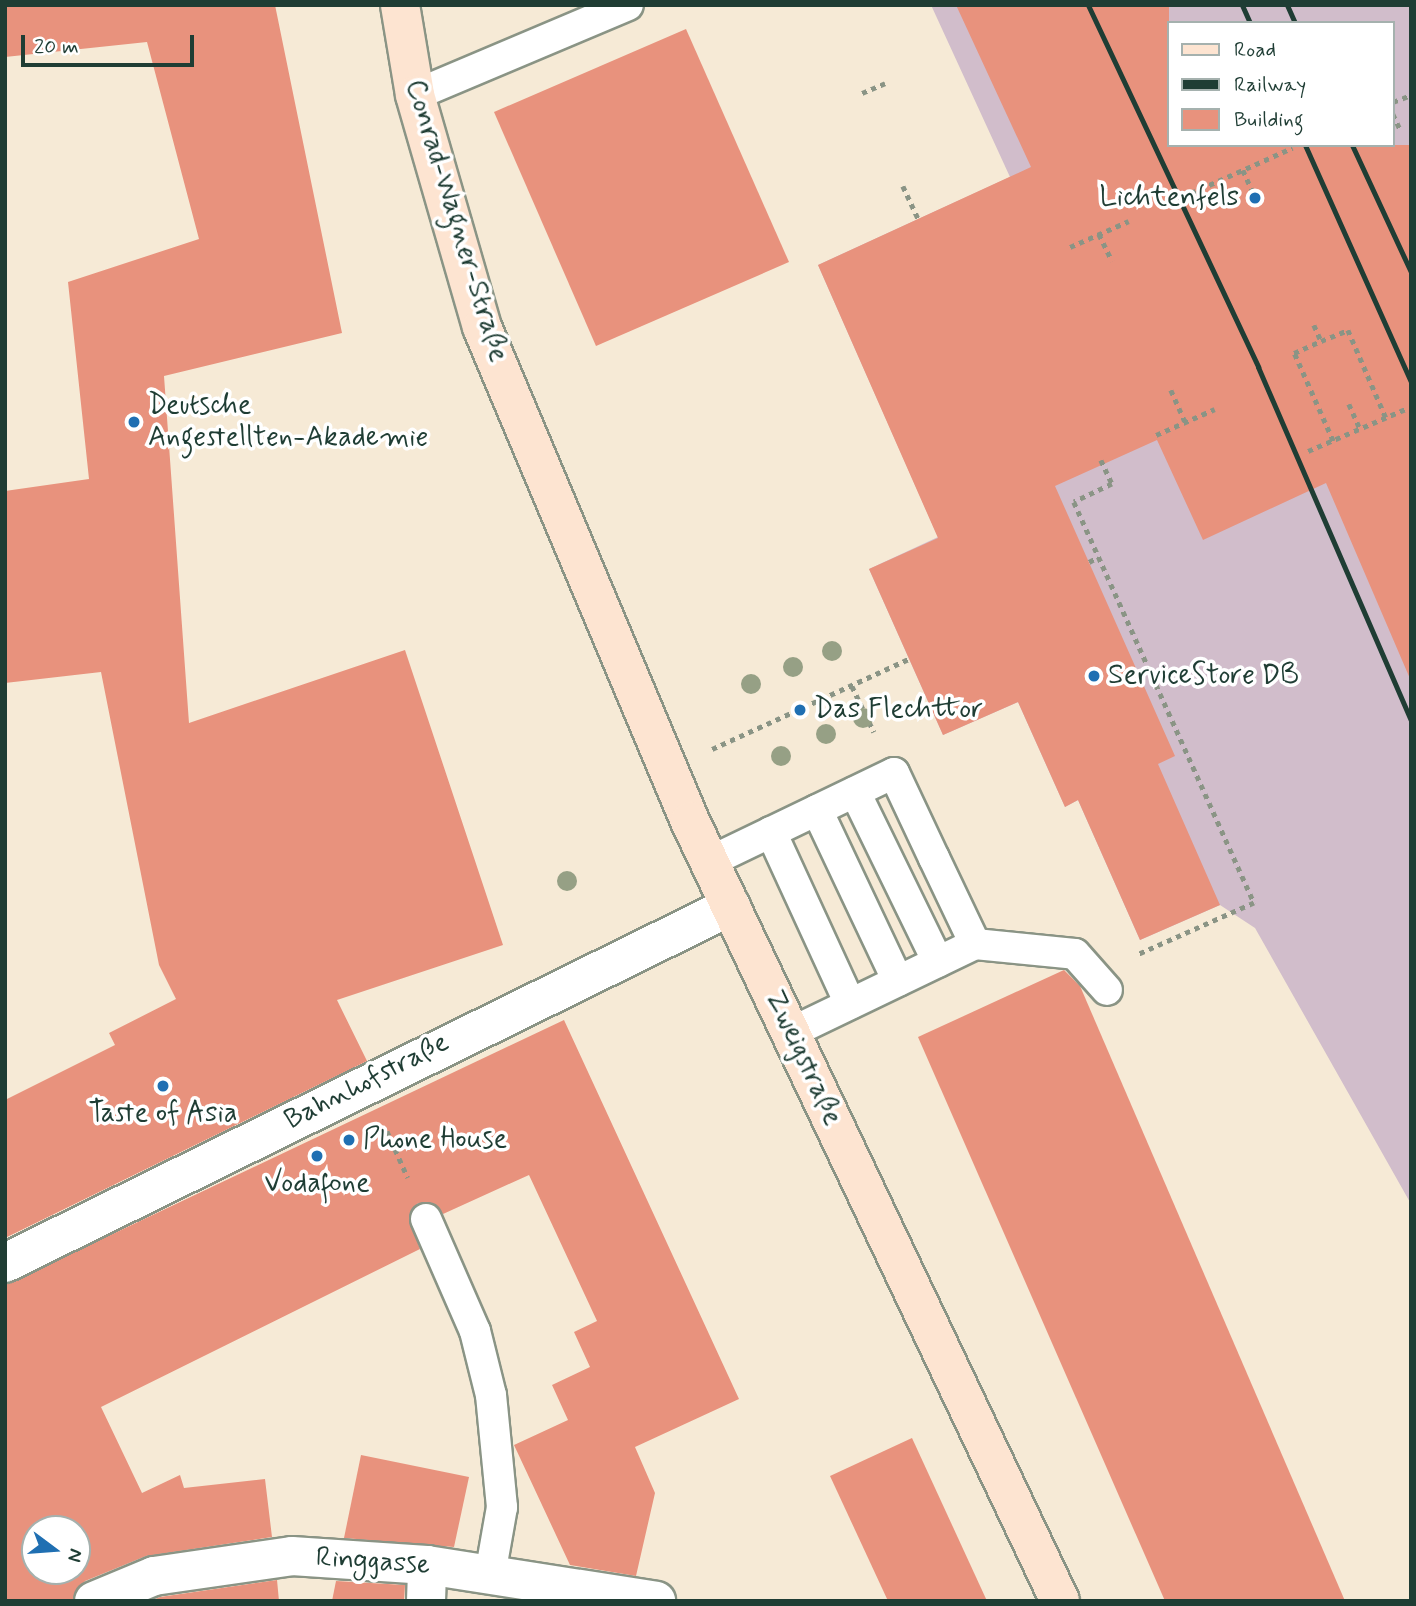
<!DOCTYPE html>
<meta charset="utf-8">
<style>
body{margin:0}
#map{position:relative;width:1416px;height:1606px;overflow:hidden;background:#f6ead6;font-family:Mynerve,sans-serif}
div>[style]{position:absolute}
.industrial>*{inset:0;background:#d1bdcb}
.building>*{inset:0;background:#e8927d}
.path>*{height:4.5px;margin-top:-2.25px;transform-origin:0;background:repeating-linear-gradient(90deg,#8a9485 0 5px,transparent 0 10px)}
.roads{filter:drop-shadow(2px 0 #8a9485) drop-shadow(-2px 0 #8a9485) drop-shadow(0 2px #8a9485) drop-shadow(0 -2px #8a9485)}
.lane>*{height:30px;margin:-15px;padding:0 15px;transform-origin:15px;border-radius:15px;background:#fff}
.street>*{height:38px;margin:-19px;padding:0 19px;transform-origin:19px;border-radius:19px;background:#fff}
.secondary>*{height:38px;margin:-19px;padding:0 19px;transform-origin:19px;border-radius:19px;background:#fde4d1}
.rail>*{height:5px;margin:-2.5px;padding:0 2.5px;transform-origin:2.5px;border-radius:2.5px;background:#1f3d34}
.trees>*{width:20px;height:20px;margin:-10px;border-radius:50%;background:#96a085}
.dots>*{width:19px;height:19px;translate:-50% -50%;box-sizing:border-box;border:4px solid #fff;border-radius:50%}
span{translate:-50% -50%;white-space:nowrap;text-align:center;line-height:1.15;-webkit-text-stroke:7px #fff;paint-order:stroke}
.poi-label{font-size:28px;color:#1f3d34}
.right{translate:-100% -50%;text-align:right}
.left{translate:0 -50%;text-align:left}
.street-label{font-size:28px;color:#1f3d34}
.frame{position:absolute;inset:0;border:7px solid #1f3d34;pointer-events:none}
.legend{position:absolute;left:1167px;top:21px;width:228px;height:126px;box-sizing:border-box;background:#fff;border:2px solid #a5b1ae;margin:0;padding:9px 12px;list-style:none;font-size:21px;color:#1f3d34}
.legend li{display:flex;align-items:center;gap:14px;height:35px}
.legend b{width:35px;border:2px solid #a5b1ae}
.north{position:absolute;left:21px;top:1515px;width:70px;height:70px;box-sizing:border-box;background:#fff;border:2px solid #a5b1ae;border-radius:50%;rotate:106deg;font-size:19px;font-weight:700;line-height:28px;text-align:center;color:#1f3d34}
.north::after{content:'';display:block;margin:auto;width:24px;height:32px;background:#1f6fb2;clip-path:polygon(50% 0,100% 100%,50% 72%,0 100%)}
.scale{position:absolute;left:21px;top:35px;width:173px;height:32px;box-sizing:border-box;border:4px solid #1f3d34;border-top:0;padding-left:9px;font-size:21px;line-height:24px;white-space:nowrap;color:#1f3d34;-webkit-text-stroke:5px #fff;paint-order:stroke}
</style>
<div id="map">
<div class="industrial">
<div style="clip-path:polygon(evenodd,931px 5px,1411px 5px,1411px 1204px,1255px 928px,1220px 905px,1140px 940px,1078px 800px,1065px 807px,1018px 702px,943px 735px,869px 569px,938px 537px,818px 265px,1010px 177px,931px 5px,1169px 23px,1393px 23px,1393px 145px,1169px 145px,1169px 23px)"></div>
</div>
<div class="building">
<div style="clip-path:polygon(5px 5px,275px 5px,342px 333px,164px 376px,189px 723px,405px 650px,503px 945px,337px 1000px,367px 1061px,5px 1238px,5px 1100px,115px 1045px,109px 1033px,176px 999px,159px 965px,101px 672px,5px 683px,5px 491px,89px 479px,68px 282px,199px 239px,147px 42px,5px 57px)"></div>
<div style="clip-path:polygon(956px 5px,1169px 5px,1169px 145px,1411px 145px,1411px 681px,1326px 483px,1203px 540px,1157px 440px,1055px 486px,1175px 756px,1158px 764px,1220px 905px,1140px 940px,1078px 800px,1065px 807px,1018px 702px,943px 735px,869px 569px,938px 538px,818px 265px,1031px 167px)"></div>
<div style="clip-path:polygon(686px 29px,789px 262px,596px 346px,494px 112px)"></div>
<div style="clip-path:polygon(1064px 970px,1080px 986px,1345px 1601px,1165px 1601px,918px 1037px)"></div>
<div style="clip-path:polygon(evenodd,564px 1020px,739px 1399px,635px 1447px,655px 1493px,636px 1576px,570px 1565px,514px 1445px,568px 1420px,552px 1385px,590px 1367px,574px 1332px,597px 1321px,529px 1175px,443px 1214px,436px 1205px,418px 1203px,409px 1218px,420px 1249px,101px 1407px,142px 1493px,180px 1475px,184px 1488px,265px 1479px,272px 1537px,146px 1556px,85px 1581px,73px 1601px,5px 1601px,5px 1285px,564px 1020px,35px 1529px,77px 1529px,77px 1571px,35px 1571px,35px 1529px)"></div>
<div style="clip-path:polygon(912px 1438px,987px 1601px,888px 1601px,830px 1476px)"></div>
<div style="clip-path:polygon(361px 1455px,469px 1477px,454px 1547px,344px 1538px)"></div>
<div style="clip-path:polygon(277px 1580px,279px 1601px,151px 1601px,160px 1597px)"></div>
<div style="clip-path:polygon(336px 1581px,405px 1585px,404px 1601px,332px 1601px)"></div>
</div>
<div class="path">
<div style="left:862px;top:93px;width:25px;rotate:-23deg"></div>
<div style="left:1393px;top:102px;width:19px;rotate:-21deg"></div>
<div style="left:1393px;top:114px;width:17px;rotate:65deg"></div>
<div style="left:1243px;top:170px;width:27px;rotate:66deg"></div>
<div style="left:903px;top:186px;width:38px;rotate:65deg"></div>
<div style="left:1191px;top:193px;width:111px;rotate:-24deg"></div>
<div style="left:1099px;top:234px;width:30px;rotate:64deg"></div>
<div style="left:1070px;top:247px;width:64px;rotate:-23.8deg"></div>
<div style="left:1314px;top:325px;width:17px;rotate:66deg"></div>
<div style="left:1171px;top:390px;width:34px;rotate:66deg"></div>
<div style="left:1349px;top:404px;width:27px;rotate:66deg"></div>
<div style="left:1156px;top:435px;width:64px;rotate:-23.8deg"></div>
<div style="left:1333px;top:441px;width:96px;rotate:-113.9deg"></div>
<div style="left:1294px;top:353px;width:30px;rotate:-24deg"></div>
<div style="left:1321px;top:341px;width:29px;rotate:-22deg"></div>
<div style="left:1348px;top:330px;width:96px;rotate:66.6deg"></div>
<div style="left:1308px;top:451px;width:109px;rotate:-23.3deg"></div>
<div style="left:1101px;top:460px;width:26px;rotate:65deg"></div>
<div style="left:1112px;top:484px;width:42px;rotate:154.7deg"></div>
<div style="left:1074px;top:502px;width:440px;rotate:65.8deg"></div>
<div style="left:1254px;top:903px;width:128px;rotate:156deg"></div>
<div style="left:1089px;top:562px;width:10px;rotate:-29deg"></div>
<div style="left:852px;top:686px;width:51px;rotate:64.4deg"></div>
<div style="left:712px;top:749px;width:217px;rotate:-24.6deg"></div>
<div style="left:387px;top:1131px;width:51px;rotate:65.9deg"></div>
</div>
<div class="roads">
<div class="lane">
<div style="left:415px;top:95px;width:231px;rotate:-22.9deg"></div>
<div style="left:855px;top:792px;width:189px;rotate:64deg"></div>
<div style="left:817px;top:810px;width:189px;rotate:64.7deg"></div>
<div style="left:771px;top:832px;width:189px;rotate:65.3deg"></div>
<div style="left:711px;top:861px;width:203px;rotate:-25.7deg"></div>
<div style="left:894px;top:773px;width:94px;rotate:64.8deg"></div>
<div style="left:934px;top:858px;width:95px;rotate:64.5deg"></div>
<div style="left:975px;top:944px;width:203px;rotate:154.3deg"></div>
<div style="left:975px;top:944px;width:100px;rotate:5.7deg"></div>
<div style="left:1075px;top:954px;width:48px;rotate:48.4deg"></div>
<div style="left:426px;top:1219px;width:122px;rotate:66.4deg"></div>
<div style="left:475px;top:1331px;width:66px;rotate:76deg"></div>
<div style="left:491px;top:1395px;width:113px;rotate:84.4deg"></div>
<div style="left:502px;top:1507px;width:69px;rotate:100deg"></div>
</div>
<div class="street">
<div style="left:5px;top:1263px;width:809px;rotate:-26.18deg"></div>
<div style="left:94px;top:1601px;width:65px;rotate:-22.6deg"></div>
<div style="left:154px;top:1576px;width:139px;rotate:-8.2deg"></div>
<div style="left:292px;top:1556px;width:135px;rotate:3.8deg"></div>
<div style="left:427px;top:1565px;width:232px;rotate:8.9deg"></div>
<div style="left:426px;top:1601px;width:36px;rotate:-88deg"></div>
</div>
<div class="secondary">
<div style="left:400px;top:5px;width:91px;rotate:80.5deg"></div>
<div style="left:415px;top:95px;width:241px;rotate:73.9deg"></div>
<div style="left:482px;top:327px;width:536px;rotate:67.17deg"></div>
<div style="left:690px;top:821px;width:863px;rotate:64.62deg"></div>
</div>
</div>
<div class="rail">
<div style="left:1088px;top:5px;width:400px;rotate:64.8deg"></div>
<div style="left:1258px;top:367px;width:385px;rotate:66.6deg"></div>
<div style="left:1242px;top:5px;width:20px;rotate:66deg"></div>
<div style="left:1287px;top:5px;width:20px;rotate:66deg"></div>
<div style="left:1305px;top:145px;width:260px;rotate:65.9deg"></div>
<div style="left:1352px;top:145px;width:140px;rotate:65.1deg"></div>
</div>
<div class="trees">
<div style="left:832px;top:651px"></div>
<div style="left:793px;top:667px"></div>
<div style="left:751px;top:684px"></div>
<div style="left:863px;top:718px"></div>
<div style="left:826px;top:734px"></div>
<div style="left:781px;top:756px"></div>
<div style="left:567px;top:881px"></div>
</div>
<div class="dots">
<div style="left:1255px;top:198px;background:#1f6fb2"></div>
<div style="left:134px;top:422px;background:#1f6fb2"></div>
<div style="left:1094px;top:676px;background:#1f6fb2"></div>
<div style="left:800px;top:710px;background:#1f6fb2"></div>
<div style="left:163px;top:1086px;background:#1f6fb2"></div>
<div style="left:349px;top:1140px;background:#1f6fb2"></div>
<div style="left:317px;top:1156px;background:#1f6fb2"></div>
</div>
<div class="poi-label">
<span class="right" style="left:1239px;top:198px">Lichtenfels</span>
<span class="left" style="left:148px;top:422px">Deutsche<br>Angestellten-Akademie</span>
<span class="left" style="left:1108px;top:676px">ServiceStore DB</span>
<span class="left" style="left:814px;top:710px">Das Flechttor</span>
<span style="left:163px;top:1114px">Taste of Asia</span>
<span class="left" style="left:363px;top:1140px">Phone House</span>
<span style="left:317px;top:1184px">Vodafone</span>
</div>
<div class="street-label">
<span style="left:456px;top:221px;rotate:73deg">Conrad-Wagner-Straße</span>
<span style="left:803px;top:1058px;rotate:65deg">Zweigstraße</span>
<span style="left:367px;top:1082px;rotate:-27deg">Bahnhofstraße</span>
<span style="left:373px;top:1562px;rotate:4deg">Ringgasse</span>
</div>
<div class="frame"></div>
<ul class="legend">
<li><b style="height:9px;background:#fde4d1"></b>Road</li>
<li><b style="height:9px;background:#1f3d34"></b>Railway</li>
<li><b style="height:19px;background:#e8927d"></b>Building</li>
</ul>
<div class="north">N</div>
<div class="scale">20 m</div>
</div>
